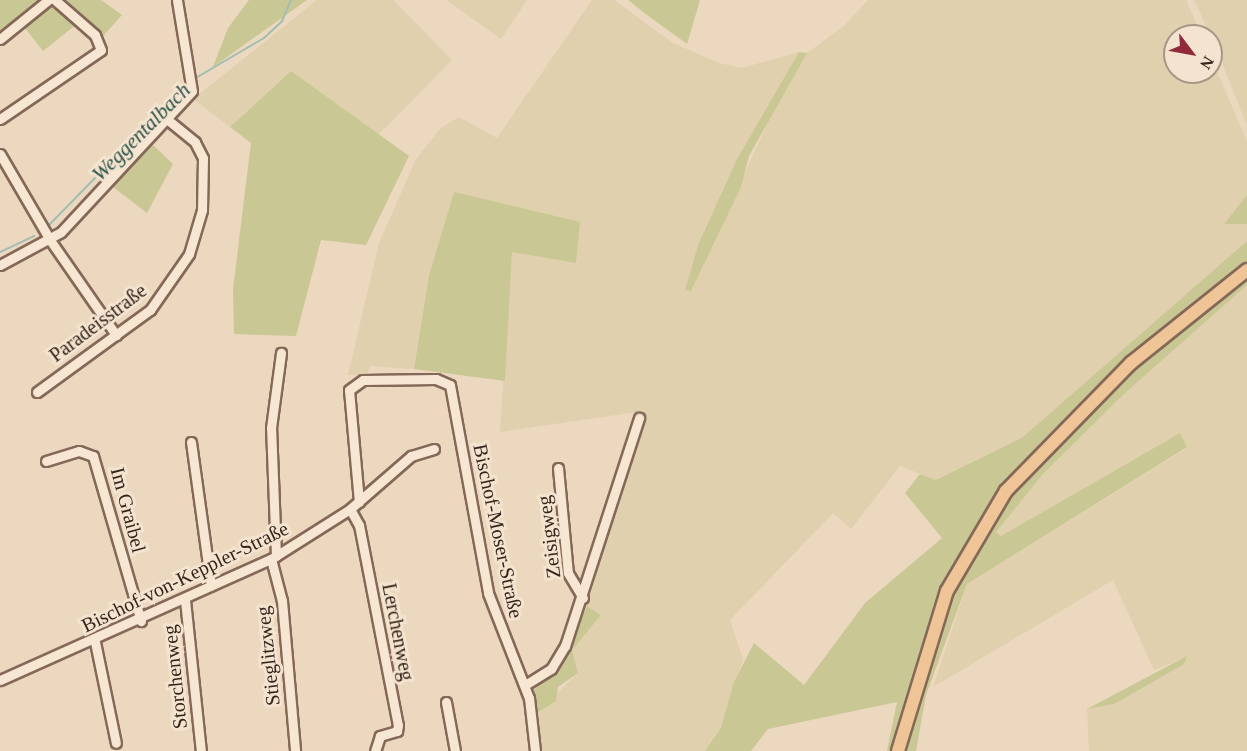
<!DOCTYPE html>
<meta charset="utf-8">
<style>
body{margin:0}
#map{position:relative;width:1247px;height:751px;overflow:hidden;background:#ecd7bf;font-family:Georgia,serif}
div>[style]{position:absolute}
.farmland>*{inset:0;background:#e1d0ad}
.green>*{inset:0;background:#c9c794}
.stream>*{height:2px;margin:-1px;padding:0 1px;transform-origin:1px;border-radius:1px;background:#a2beb1}
.roads{filter:drop-shadow(2px 0 #846858) drop-shadow(-2px 0 #846858) drop-shadow(0 2px #846858) drop-shadow(0 -2px #846858)}
.minor>*{height:9px;margin:-4.5px;padding:0 4.5px;transform-origin:4.5px;border-radius:4.5px;background:#f7e6d2}
.major>*{height:12px;margin:-6px;padding:0 6px;transform-origin:6px;border-radius:6px;background:#efc597}
span{translate:-50% -50%;white-space:nowrap;text-align:center;line-height:1.15;-webkit-text-stroke:6px #f4e3ce;paint-order:stroke}
.street-label{font-size:20px;color:#34241c}
.water-label{font-size:21px;color:#2c534a;font-style:italic}
.north{position:absolute;left:1163px;top:24px;width:60px;height:60px;box-sizing:border-box;background:#f4e3ce;border:2px solid #a79787;border-radius:50%;rotate:122deg;font-size:16px;font-weight:700;line-height:24px;text-align:center;color:#34241c}
.north::after{content:'';display:block;margin:auto;width:21px;height:27px;background:#912a3b;clip-path:polygon(50% 0,100% 100%,50% 72%,0 100%)}
</style>
<div id="map">
<div class="farmland">
<div style="clip-path:polygon(317px 0,393px 0,452px 60px,378px 135px,291px 71px,230px 127px,193px 99px)"></div>
<div style="clip-path:polygon(446px 0,527px 0,501px 39px)"></div>
<div style="clip-path:polygon(592px 0,614px 0,673px 43px,719px 63px,742px 68px,799px 52px,737px 159px,698px 245px,685px 289px,691px 291px,782px 91px,807px 53px,844px 26px,868px 0,1186px 0,1202px 36px,1175px 36px,1175px 72px,1211px 72px,1211px 58px,1247px 141px,1247px 195px,1224px 224px,1247px 224px,1247px 241px,1023px 437px,936px 480px,900px 466px,851px 529px,833px 513px,730px 620px,743px 659px,721px 728px,705px 751px,540px 751px,535px 714px,578px 673px,572px 650px,601px 615px,587px 606px,644px 411px,500px 432px,512px 252px,499px 206px,454px 193px,429px 275px,414px 369px,370px 366px,367px 375px,348px 375px,379px 243px,416px 159px,441px 128px,459px 117px,497px 138px)"></div>
<div style="clip-path:polygon(1194px 0,1247px 0,1247px 125px,1211px 36px)"></div>
<div style="clip-path:polygon(1247px 285px,1247px 751px,1089px 751px,1087px 709px,1114px 704px,1187px 657px,1154px 670px,1113px 580px,933px 687px,967px 584px,1187px 448px,1180px 433px,1001px 536px,996px 532px,1044px 473px,1124px 394px)"></div>
</div>
<div class="green">
<div style="clip-path:polygon(0 0,42px 0,0 34px)"></div>
<div style="clip-path:polygon(64px 0,101px 0,122px 15px,103px 36px)"></div>
<div style="clip-path:polygon(249px 0,307px 0,213px 67px,228px 28px)"></div>
<div style="clip-path:polygon(628px 0,700px 0,687px 44px,647px 15px)"></div>
<div style="clip-path:polygon(51px 6px,77px 24px,43px 51px,25px 28px)"></div>
<div style="clip-path:polygon(799px 52px,807px 53px,749px 156px,741px 187px,691px 291px,685px 290px,698px 245px,737px 159px)"></div>
<div style="clip-path:polygon(291px 71px,409px 156px,366px 245px,321px 240px,296px 336px,234px 334px,233px 289px,251px 143px,230px 127px)"></div>
<div style="clip-path:polygon(153px 145px,173px 164px,147px 213px,113px 187px)"></div>
<div style="clip-path:polygon(454px 192px,580px 222px,576px 263px,512px 252px,505px 381px,414px 369px,429px 275px)"></div>
<div style="clip-path:polygon(1247px 195px,1247px 224px,1224px 224px)"></div>
<div style="clip-path:polygon(1247px 241px,1247px 285px,1124px 394px,1044px 473px,996px 532px,1001px 536px,1180px 433px,1187px 447px,967px 584px,926px 695px,916px 751px,887px 751px,897px 702px,768px 729px,751px 751px,705px 751px,721px 728px,734px 682px,754px 643px,804px 685px,865px 603px,942px 538px,905px 493px,920px 474px,936px 480px,1023px 437px)"></div>
<div style="clip-path:polygon(587px 606px,601px 615px,572px 650px,578px 673px,558px 687px,556px 701px,535px 714px,533px 691px,563px 661px)"></div>
<div style="clip-path:polygon(1187px 656px,1184px 664px,1114px 704px,1087px 709px)"></div>
</div>
<div class="stream">
<div style="left:194px;top:79px;width:81px;rotate:-30.4deg"></div>
<div style="left:264px;top:38px;width:25px;rotate:-43deg"></div>
<div style="left:282px;top:21px;width:23px;rotate:-67deg"></div>
<div style="left:49px;top:225px;width:200px;rotate:-45.6deg"></div>
<div style="left:0;top:252px;width:38px;rotate:-25deg"></div>
</div>
<div class="roads">
<div class="minor">
<div style="left:0;top:39px;width:62px;rotate:-39.1deg"></div>
<div style="left:0;top:119px;width:122px;rotate:-34.3deg"></div>
<div style="left:101px;top:50px;width:16px;rotate:-112deg"></div>
<div style="left:95px;top:35px;width:53px;rotate:-138.8deg"></div>
<div style="left:0;top:154px;width:99px;rotate:59.8deg"></div>
<div style="left:50px;top:240px;width:116px;rotate:55.2deg"></div>
<div style="left:0;top:265px;width:69px;rotate:-28.4deg"></div>
<div style="left:61px;top:232px;width:192px;rotate:-47.1deg"></div>
<div style="left:192px;top:91px;width:92px;rotate:-99.4deg"></div>
<div style="left:37px;top:392px;width:140px;rotate:-36deg"></div>
<div style="left:150px;top:310px;width:68px;rotate:-55.1deg"></div>
<div style="left:189px;top:254px;width:46px;rotate:-73.5deg"></div>
<div style="left:202px;top:210px;width:52px;rotate:-88.9deg"></div>
<div style="left:203px;top:158px;width:18px;rotate:-117deg"></div>
<div style="left:195px;top:142px;width:36px;rotate:-141deg"></div>
<div style="left:191px;top:442px;width:145px;rotate:82.1deg"></div>
<div style="left:46px;top:461px;width:34px;rotate:-17deg"></div>
<div style="left:79px;top:451px;width:15px;rotate:20deg"></div>
<div style="left:93px;top:456px;width:172px;rotate:73.8deg"></div>
<div style="left:558px;top:468px;width:105px;rotate:84.6deg"></div>
<div style="left:568px;top:573px;width:29px;rotate:59deg"></div>
<div style="left:359px;top:502px;width:112px;rotate:-95.1deg"></div>
<div style="left:349px;top:390px;width:17px;rotate:-36deg"></div>
<div style="left:363px;top:380px;width:73px;rotate:-0.8deg"></div>
<div style="left:436px;top:379px;width:15px;rotate:23deg"></div>
<div style="left:450px;top:385px;width:211px;rotate:79.6deg"></div>
<div style="left:488px;top:593px;width:113px;rotate:68.7deg"></div>
<div style="left:529px;top:698px;width:53px;rotate:83.5deg"></div>
<div style="left:350px;top:509px;width:18px;rotate:61deg"></div>
<div style="left:359px;top:525px;width:204px;rotate:79deg"></div>
<div style="left:398px;top:725px;width:6px;rotate:99deg"></div>
<div style="left:397px;top:731px;width:18px;rotate:164deg"></div>
<div style="left:380px;top:736px;width:16px;rotate:108deg"></div>
<div style="left:276px;top:556px;width:128px;rotate:-92.2deg"></div>
<div style="left:271px;top:428px;width:76px;rotate:-82.4deg"></div>
<div style="left:271px;top:559px;width:43px;rotate:75.3deg"></div>
<div style="left:282px;top:601px;width:151px;rotate:85deg"></div>
<div style="left:185px;top:600px;width:152px;rotate:84deg"></div>
<div style="left:95px;top:642px;width:103px;rotate:78.3deg"></div>
<div style="left:0;top:680px;width:297px;rotate:-24.1deg"></div>
<div style="left:271px;top:559px;width:93px;rotate:-32.3deg"></div>
<div style="left:350px;top:509px;width:81px;rotate:-41deg"></div>
<div style="left:411px;top:456px;width:24px;rotate:-17deg"></div>
<div style="left:525px;top:685px;width:31px;rotate:-32deg"></div>
<div style="left:551px;top:669px;width:27px;rotate:-59deg"></div>
<div style="left:565px;top:646px;width:240px;rotate:-72deg"></div>
<div style="left:446px;top:702px;width:50px;rotate:79.6deg"></div>
</div>
<div class="major">
<div style="left:898px;top:751px;width:167px;rotate:-73deg"></div>
<div style="left:947px;top:591px;width:116px;rotate:-59.5deg"></div>
<div style="left:1006px;top:491px;width:179px;rotate:-45.7deg"></div>
<div style="left:1131px;top:363px;width:149px;rotate:-38.7deg"></div>
</div>
</div>
<div class="street-label">
<span style="left:98px;top:323px;rotate:-37deg">Paradeisstraße</span>
<span style="left:128px;top:510px;rotate:75deg">Im Graibel</span>
<span style="left:498px;top:531px;rotate:78deg">Bischof-Moser-Straße</span>
<span style="left:549px;top:537px;rotate:-97deg">Zeisigweg</span>
<span style="left:185px;top:577px;rotate:-26deg">Bischof-von-Keppler-Straße</span>
<span style="left:398px;top:632px;rotate:79deg">Lerchenweg</span>
<span style="left:268px;top:656px;rotate:-96deg">Stieglitzweg</span>
<span style="left:175px;top:677px;rotate:-96deg">Storchenweg</span>
</div>
<div class="water-label">
<span style="left:141px;top:132px;rotate:-45deg">Weggentalbach</span>
</div>
<div class="north">N</div>
</div>
